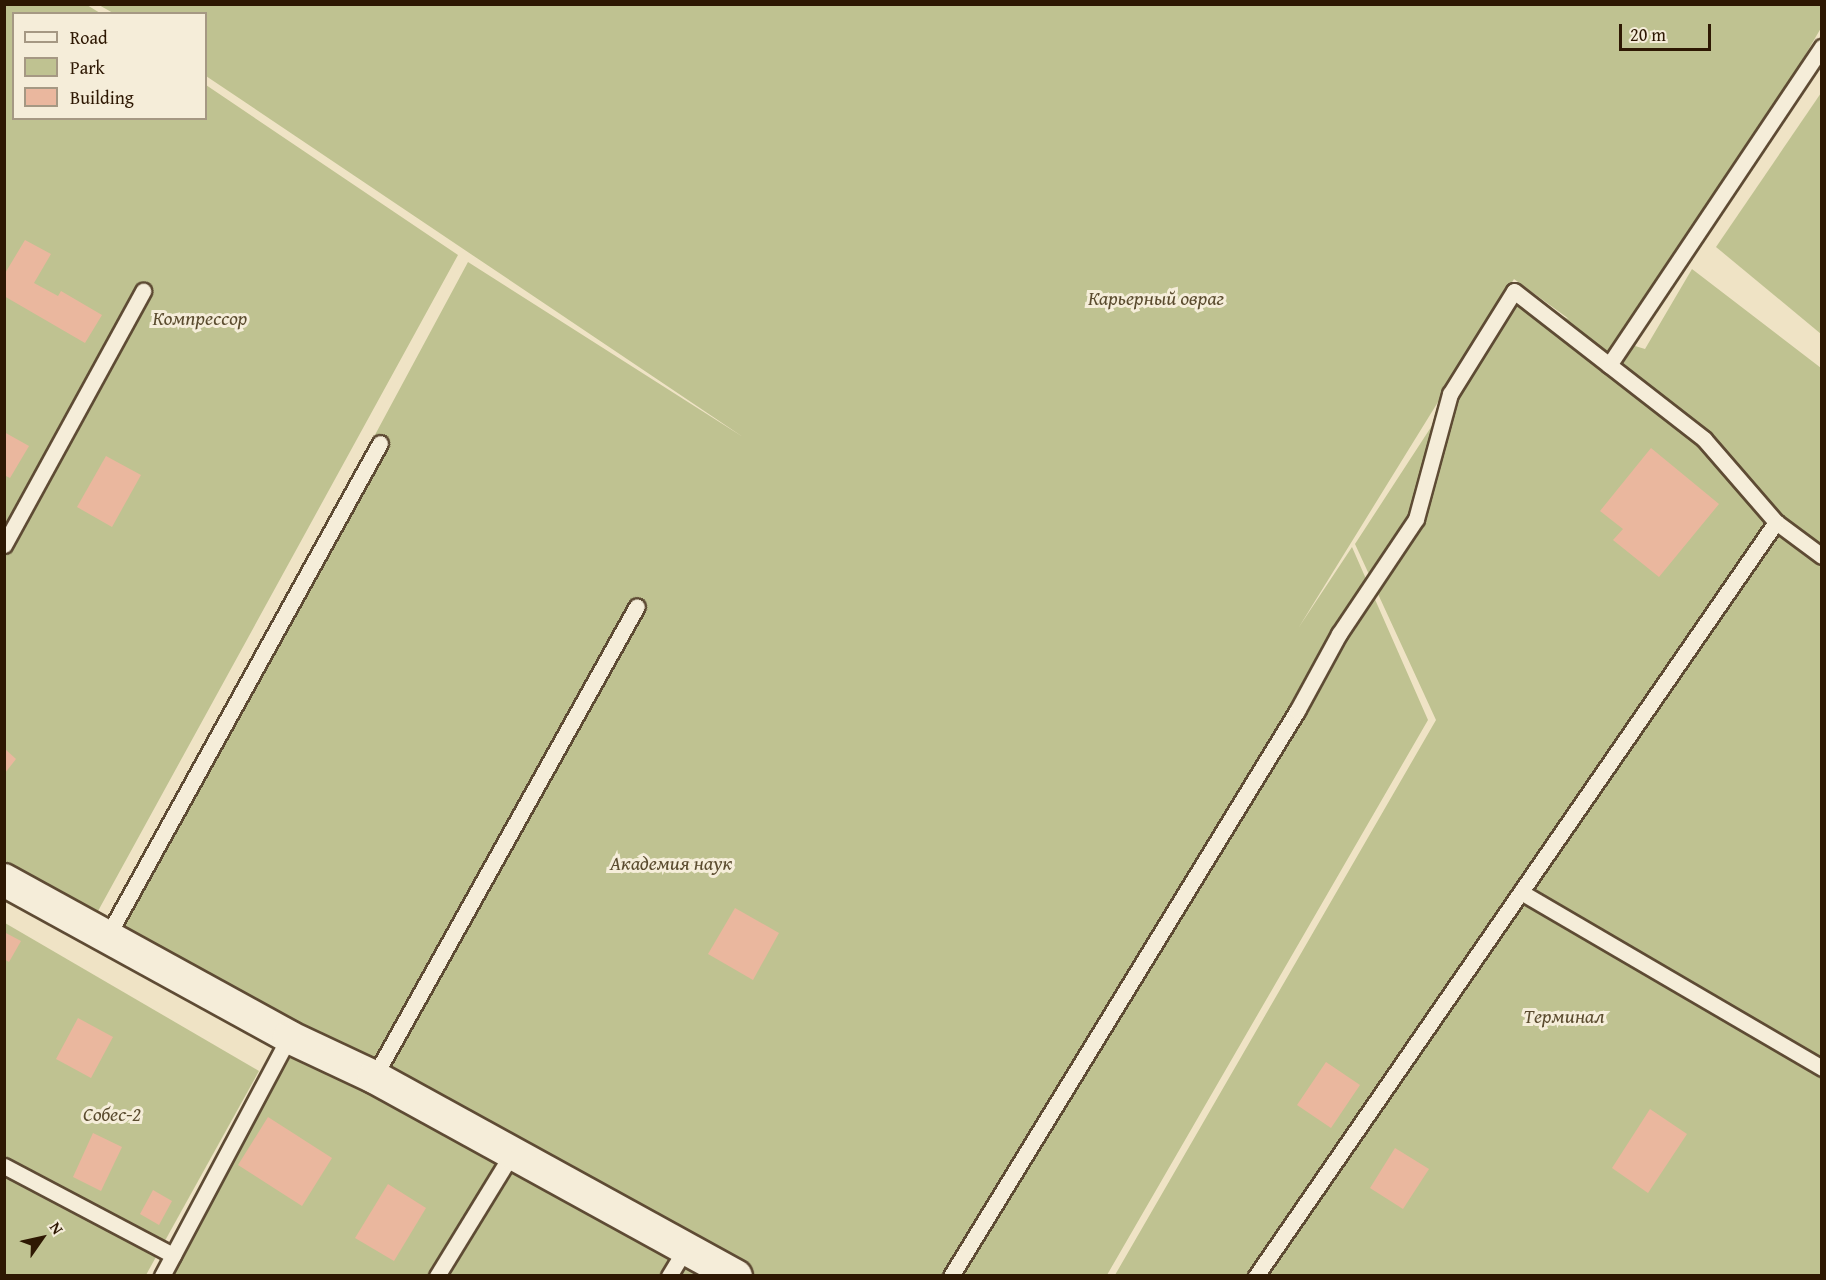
<!DOCTYPE html>
<meta charset="utf-8">
<style>
body{margin:0}
#map{position:relative;width:1826px;height:1280px;overflow:hidden;background:#efe3c5;font-family:"Gentium Book Plus",serif}
div>[style]{position:absolute}
.green>*{inset:0;background:#bfc291}
.building>*{inset:0;background:#eab79e}
.roads{filter:drop-shadow(2px 0 #5e4b34) drop-shadow(-2px 0 #5e4b34) drop-shadow(0 2px #5e4b34) drop-shadow(0 -2px #5e4b34)}
.lane>*{height:15px;margin:-7.5px;padding:0 7.5px;transform-origin:7.5px;border-radius:7.5px;background:#f5edd9}
.street>*{height:32px;margin:-16px;padding:0 16px;transform-origin:16px;border-radius:16px;background:#f5edd9}
span{translate:-50% -50%;white-space:nowrap;text-align:center;line-height:1.15;-webkit-text-stroke:6px #f5edd9;paint-order:stroke}
.park-label{font-size:20px;color:#5a4b2e;font-style:italic}
.frame{position:absolute;inset:0;border:6px solid #2e1803;pointer-events:none}
.legend{position:absolute;left:12px;top:12px;width:195px;height:108px;box-sizing:border-box;background:#f5edd9;border:2px solid #a59883;margin:0;padding:8px 10px;list-style:none;font-size:18px;color:#2e1803}
.legend li{display:flex;align-items:center;gap:12px;height:30px}
.legend b{width:30px;border:2px solid #a59883}
.north{position:absolute;left:12px;top:1208px;width:60px;height:60px;-webkit-text-stroke:4px #f5edd9;paint-order:stroke;rotate:56deg;font-size:16px;font-weight:700;line-height:24px;text-align:center;color:#2e1803}
.north::after{content:'';display:block;margin:auto;width:21px;height:27px;background:#2e1803;clip-path:polygon(50% 0,100% 100%,50% 72%,0 100%)}
.scale{position:absolute;left:1619px;top:24px;width:92px;height:27px;box-sizing:border-box;border:3px solid #2e1803;border-top:0;padding-left:8px;font-size:18px;line-height:21px;white-space:nowrap;color:#2e1803;-webkit-text-stroke:4px #f5edd9;paint-order:stroke}
</style>
<div id="map">
<div class="green">
<div style="clip-path:polygon(5px 5px,87px 5px,100px 13px,14px 14px,14px 118px,206px 118px,206px 85px,458px 255px,92px 922px,5px 871px)"></div>
<div style="clip-path:polygon(99px 5px,1821px 5px,1821px 28px,1635px 346px,1645px 349px,1692px 269px,1821px 368px,1821px 1275px,1115px 1275px,1436px 720px,1355px 544px,1515px 298px,1569px 319px,1514px 279px,1299px 627px,1352px 547px,1428px 720px,1107px 1275px,163px 1275px,299px 1042px,108px 931px,468px 262px,743px 437px,206px 76px,206px 14px,113px 13px)"></div>
<div style="clip-path:polygon(1821px 93px,1821px 334px,1716px 247px)"></div>
<div style="clip-path:polygon(5px 923px,259px 1071px,146px 1275px,5px 1276px)"></div>
</div>
<div class="building">
<div style="clip-path:polygon(25px 240px,51px 254px,34px 283px,58px 296px,61px 291px,102px 315px,85px 343px,4px 296px,4px 275px)"></div>
<div style="clip-path:polygon(4px 432px,29px 446px,10px 478px,4px 475px)"></div>
<div style="clip-path:polygon(1651px 448px,1719px 504px,1659px 577px,1613px 540px,1623px 529px,1600px 511px)"></div>
<div style="clip-path:polygon(106px 456px,141px 475px,112px 527px,77px 507px)"></div>
<div style="clip-path:polygon(5px 749px,16px 759px,5px 773px)"></div>
<div style="clip-path:polygon(735px 908px,779px 933px,753px 980px,708px 954px)"></div>
<div style="clip-path:polygon(4px 932px,21px 941px,9px 962px,4px 959px)"></div>
<div style="clip-path:polygon(78px 1018px,113px 1037px,91px 1078px,56px 1059px)"></div>
<div style="clip-path:polygon(1326px 1062px,1360px 1085px,1331px 1128px,1297px 1105px)"></div>
<div style="clip-path:polygon(1650px 1109px,1687px 1134px,1648px 1193px,1612px 1168px)"></div>
<div style="clip-path:polygon(268px 1117px,332px 1158px,302px 1206px,238px 1165px)"></div>
<div style="clip-path:polygon(93px 1133px,122px 1147px,101px 1191px,73px 1177px)"></div>
<div style="clip-path:polygon(1395px 1148px,1429px 1169px,1403px 1209px,1370px 1188px)"></div>
<div style="clip-path:polygon(388px 1184px,426px 1208px,394px 1261px,355px 1238px)"></div>
<div style="clip-path:polygon(153px 1190px,172px 1201px,159px 1225px,140px 1214px)"></div>
</div>
<div class="roads">
<div class="lane">
<div style="left:1609px;top:365px;width:383px;rotate:-56.2deg"></div>
<div style="left:4px;top:545px;width:290px;rotate:-61.3deg"></div>
<div style="left:1521px;top:892px;width:349px;rotate:30.3deg"></div>
<div style="left:108px;top:935px;width:562px;rotate:-61.06deg"></div>
<div style="left:374px;top:1077px;width:539px;rotate:-60.82deg"></div>
<div style="left:4px;top:1166px;width:191px;rotate:27.8deg"></div>
<div style="left:162px;top:1276px;width:271px;rotate:-62deg"></div>
<div style="left:437px;top:1276px;width:145px;rotate:-58.5deg"></div>
<div style="left:669px;top:1276px;width:33px;rotate:-59deg"></div>
<div style="left:951px;top:1276px;width:663px;rotate:-58.52deg"></div>
<div style="left:1297px;top:711px;width:88px;rotate:-61.4deg"></div>
<div style="left:1339px;top:634px;width:138px;rotate:-56.2deg"></div>
<div style="left:1416px;top:519px;width:130px;rotate:-74.8deg"></div>
<div style="left:1450px;top:394px;width:121px;rotate:-58.1deg"></div>
<div style="left:1514px;top:291px;width:241px;rotate:37.9deg"></div>
<div style="left:1704px;top:439px;width:110px;rotate:49.1deg"></div>
<div style="left:1776px;top:522px;width:57px;rotate:36.5deg"></div>
<div style="left:1256px;top:1276px;width:916px;rotate:-55.41deg"></div>
</div>
<div class="street">
<div style="left:4px;top:880px;width:325px;rotate:28.8deg"></div>
<div style="left:289px;top:1037px;width:94px;rotate:25.2deg"></div>
<div style="left:374px;top:1077px;width:413px;rotate:28.8deg"></div>
</div>
</div>
<div class="park-label">
<span style="left:1156px;top:297px">Карьерный овраг</span>
<span style="left:200px;top:317px">Компрессор</span>
<span style="left:671px;top:862px">Академия наук</span>
<span style="left:1564px;top:1015px">Терминал</span>
<span style="left:112px;top:1113px">Собес-2</span>
</div>
<div class="frame"></div>
<ul class="legend">
<li><b style="height:8px;background:#f5edd9"></b>Road</li>
<li><b style="height:16px;background:#bfc291"></b>Park</li>
<li><b style="height:16px;background:#eab79e"></b>Building</li>
</ul>
<div class="north">N</div>
<div class="scale">20 m</div>
</div>
